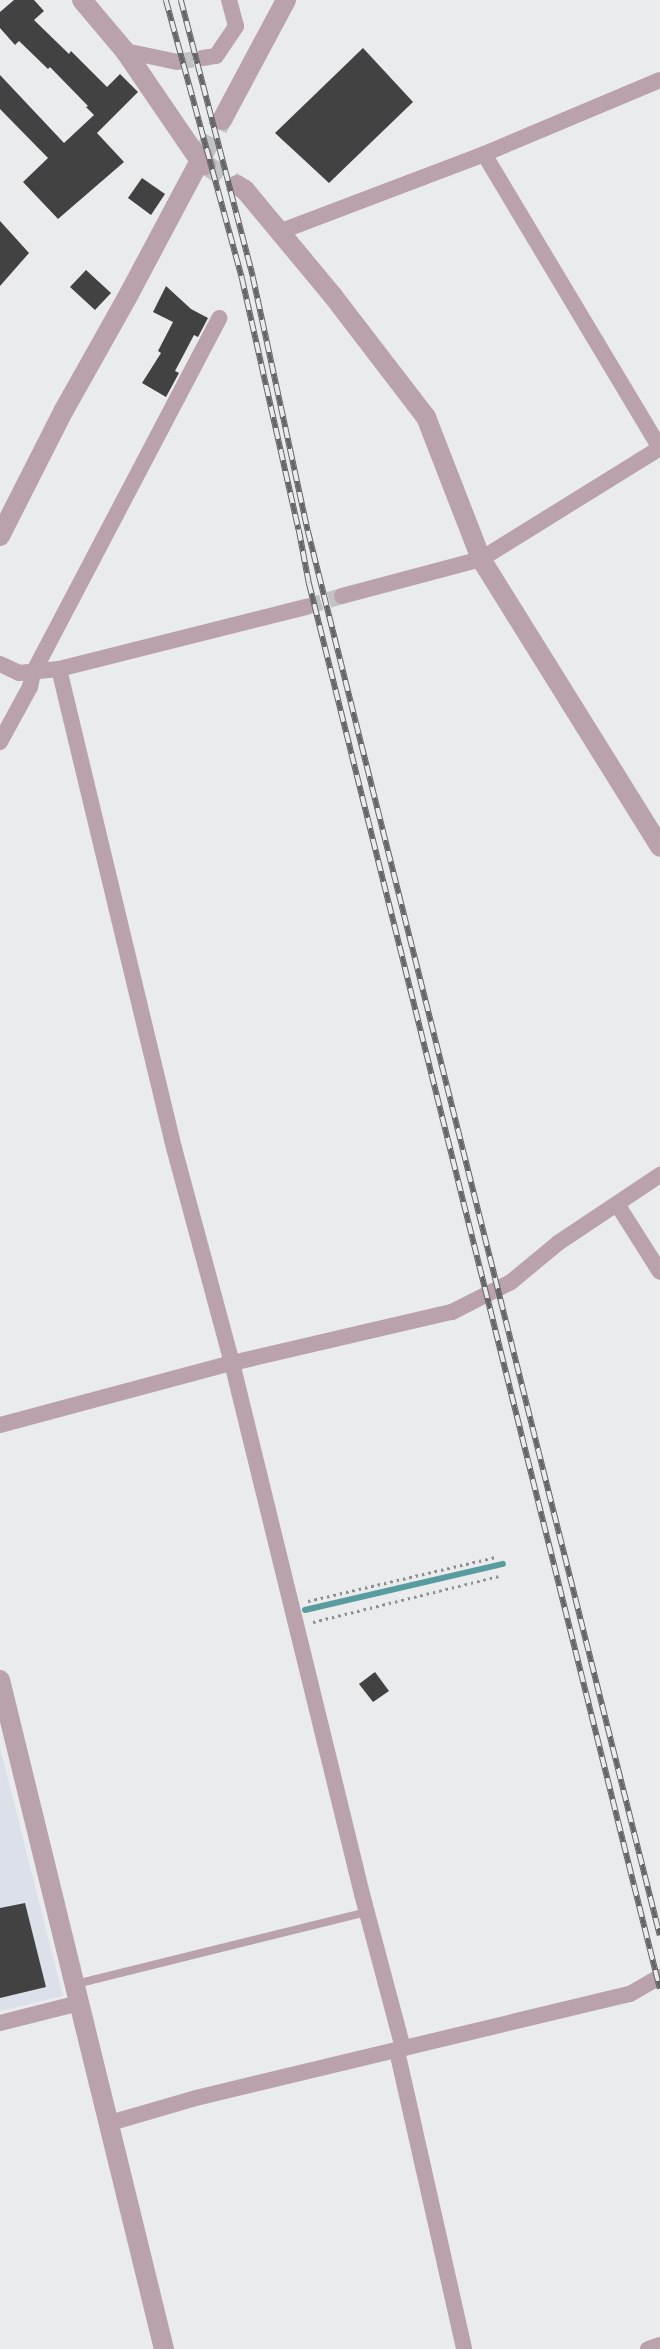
<!DOCTYPE html>
<style>
body{margin:0}
#map{position:relative;width:660px;height:2349px;overflow:hidden;background:#eaebec;font-family:"Public Sans",sans-serif}
div>[style]{position:absolute}
.built>*{inset:0;background:#dce1e9}
.stream>*{height:5.5px;margin:-2.75px;padding:0 2.75px;transform-origin:2.75px;border-radius:2.75px;background:#589c9f}
.building>*{inset:0;background:#424243}
.minor-tunnel>*{height:16px;margin-top:-8px;transform-origin:0;background:repeating-linear-gradient(90deg,#c1c2c3 0 16px,transparent 0 24px)}
.tertiary-tunnel>*{height:20px;margin-top:-10px;transform-origin:0;background:repeating-linear-gradient(90deg,#c1c2c3 0 20px,transparent 0 30px)}
.path>*{height:3px;margin-top:-1.5px;transform-origin:0;background:repeating-linear-gradient(90deg,#8e8f90 0 2.5px,transparent 0 6.5px)}
.service>*{height:8px;margin:-4px;padding:0 4px;transform-origin:4px;border-radius:4px;background:#baa2ad}
.minor>*{height:16px;margin:-8px;padding:0 8px;transform-origin:8px;border-radius:8px;background:#baa2ad}
.tertiary>*{height:20px;margin:-10px;padding:0 10px;transform-origin:10px;border-radius:10px;background:#baa2ad}
.rail>*{height:5.5px;margin-top:-2.75px;transform-origin:0;background:repeating-linear-gradient(90deg,#eaebec 0 11px,#666667 0 22px);box-sizing:border-box;border-block:1px solid #666667}
span{translate:-50% -50%;white-space:nowrap;text-align:center;line-height:1.15;-webkit-text-stroke:5px #eaebec;paint-order:stroke}
</style>
<div id="map">
<div class="built">
<div style="clip-path:polygon(0 1747px,63px 1996px,0 2011px)"></div>
</div>
<div class="stream">
<div style="left:305px;top:1610px;width:203px;rotate:-13.1deg"></div>
</div>
<div class="building">
<div style="clip-path:polygon(14px 0,34px 0,44px 11px,34px 20px,69px 54px,71px 51px,107px 87px,120px 74px,138px 92px,97px 133px,124px 162px,58px 219px,23px 182px,48px 158px,0 109px,0 75px,64px 143px,94px 115px,86px 107px,88px 106px,50px 67px,48px 69px,19px 41px,15px 45px,0 28px,0 12px)"></div>
<div style="clip-path:polygon(363px 48px,413px 102px,329px 183px,275px 133px)"></div>
<div style="clip-path:polygon(142px 178px,165px 194px,151px 215px,128px 198px)"></div>
<div style="clip-path:polygon(0 221px,29px 253px,0 286px)"></div>
<div style="clip-path:polygon(86px 270px,111px 293px,95px 310px,70px 287px)"></div>
<div style="clip-path:polygon(166px 286px,191px 309px,208px 318px,198px 337px,194px 335px,175px 371px,179px 373px,166px 397px,142px 383px,161px 353px,158px 351px,173px 322px,153px 312px)"></div>
<div style="clip-path:polygon(375px 1672px,389px 1691px,373px 1702px,359px 1684px)"></div>
<div style="clip-path:polygon(25px 1903px,46px 1987px,0 1998px,0 1908px)"></div>
</div>
<div class="minor-tunnel">
<div style="left:177px;top:62px;width:26px;rotate:-9deg"></div>
<div style="left:306px;top:607px;width:38px;rotate:-17deg"></div>
</div>
<div class="tertiary-tunnel">
<div style="left:203px;top:155px;width:40px;rotate:-62deg"></div>
<div style="left:206px;top:165px;width:37px;rotate:33deg"></div>
</div>
<div class="path">
<div style="left:308px;top:1601px;width:193px;rotate:-13.2deg"></div>
<div style="left:313px;top:1622px;width:192px;rotate:-13.9deg"></div>
</div>
<div class="service">
<div style="left:76px;top:1984px;width:299px;rotate:-13.9deg"></div>
</div>
<div class="minor">
<div style="left:125px;top:51px;width:53px;rotate:11.9deg"></div>
<div style="left:203px;top:58px;width:13px;rotate:-9deg"></div>
<div style="left:216px;top:56px;width:36px;rotate:-56deg"></div>
<div style="left:236px;top:26px;width:27px;rotate:-105deg"></div>
<div style="left:484px;top:154px;width:343px;rotate:59.1deg"></div>
<div style="left:279px;top:232px;width:219px;rotate:-20.8deg"></div>
<div style="left:484px;top:154px;width:191px;rotate:-22.8deg"></div>
<div style="left:342px;top:596px;width:144px;rotate:-14.9deg"></div>
<div style="left:481px;top:559px;width:211px;rotate:-31.8deg"></div>
<div style="left:0;top:664px;width:21px;rotate:25deg"></div>
<div style="left:19px;top:673px;width:40px;rotate:-5.7deg"></div>
<div style="left:59px;top:669px;width:255px;rotate:-14.1deg"></div>
<div style="left:59px;top:669px;width:493px;rotate:76.5deg"></div>
<div style="left:174px;top:1148px;width:223px;rotate:74.9deg"></div>
<div style="left:232px;top:1363px;width:547px;rotate:76.24deg"></div>
<div style="left:362px;top:1894px;width:159px;rotate:75.1deg"></div>
<div style="left:0;top:742px;width:63px;rotate:-61.4deg"></div>
<div style="left:30px;top:687px;width:14px;rotate:-78deg"></div>
<div style="left:33px;top:673px;width:401px;rotate:-62.3deg"></div>
<div style="left:617px;top:1204px;width:80px;rotate:57.7deg"></div>
<div style="left:0;top:1425px;width:240px;rotate:-15deg"></div>
<div style="left:232px;top:1363px;width:226px;rotate:-13.1deg"></div>
<div style="left:452px;top:1312px;width:66px;rotate:-27deg"></div>
<div style="left:511px;top:1282px;width:61px;rotate:-39.7deg"></div>
<div style="left:558px;top:1243px;width:123px;rotate:-33.7deg"></div>
<div style="left:0;top:2023px;width:81px;rotate:-14.2deg"></div>
<div style="left:397px;top:2051px;width:305px;rotate:77.3deg"></div>
<div style="left:110px;top:2123px;width:90px;rotate:-16.2deg"></div>
<div style="left:196px;top:2098px;width:446px;rotate:-13.5deg"></div>
<div style="left:630px;top:1994px;width:34px;rotate:-30deg"></div>
<div style="left:648px;top:2349px;width:13px;rotate:-18deg"></div>
</div>
<div class="tertiary">
<div style="left:82px;top:0;width:67px;rotate:49.9deg"></div>
<div style="left:125px;top:51px;width:133px;rotate:55.7deg"></div>
<div style="left:200px;top:161px;width:7px;rotate:34deg"></div>
<div style="left:222px;top:120px;width:136px;rotate:-61.9deg"></div>
<div style="left:237px;top:185px;width:9px;rotate:32deg"></div>
<div style="left:245px;top:190px;width:138px;rotate:50.3deg"></div>
<div style="left:333px;top:296px;width:153px;rotate:52.5deg"></div>
<div style="left:426px;top:417px;width:152px;rotate:68.8deg"></div>
<div style="left:481px;top:559px;width:339px;rotate:58.1deg"></div>
<div style="left:0;top:536px;width:141px;rotate:-63.1deg"></div>
<div style="left:64px;top:410px;width:133px;rotate:-60.7deg"></div>
<div style="left:129px;top:294px;width:157px;rotate:-62deg"></div>
<div style="left:0;top:1680px;width:689px;rotate:76.23deg"></div>
</div>
<div class="rail">
<div style="left:166px;top:0;width:288px;rotate:74.7deg"></div>
<div style="left:242px;top:278px;width:258px;rotate:77.3deg"></div>
<div style="left:299px;top:530px;width:54px;rotate:79.3deg"></div>
<div style="left:309px;top:583px;width:1449px;rotate:75.98deg"></div>
<div style="left:181px;top:0;width:286px;rotate:75.4deg"></div>
<div style="left:253px;top:277px;width:260px;rotate:77.8deg"></div>
<div style="left:308px;top:531px;width:1448px;rotate:75.93deg"></div>
</div>
</div>
